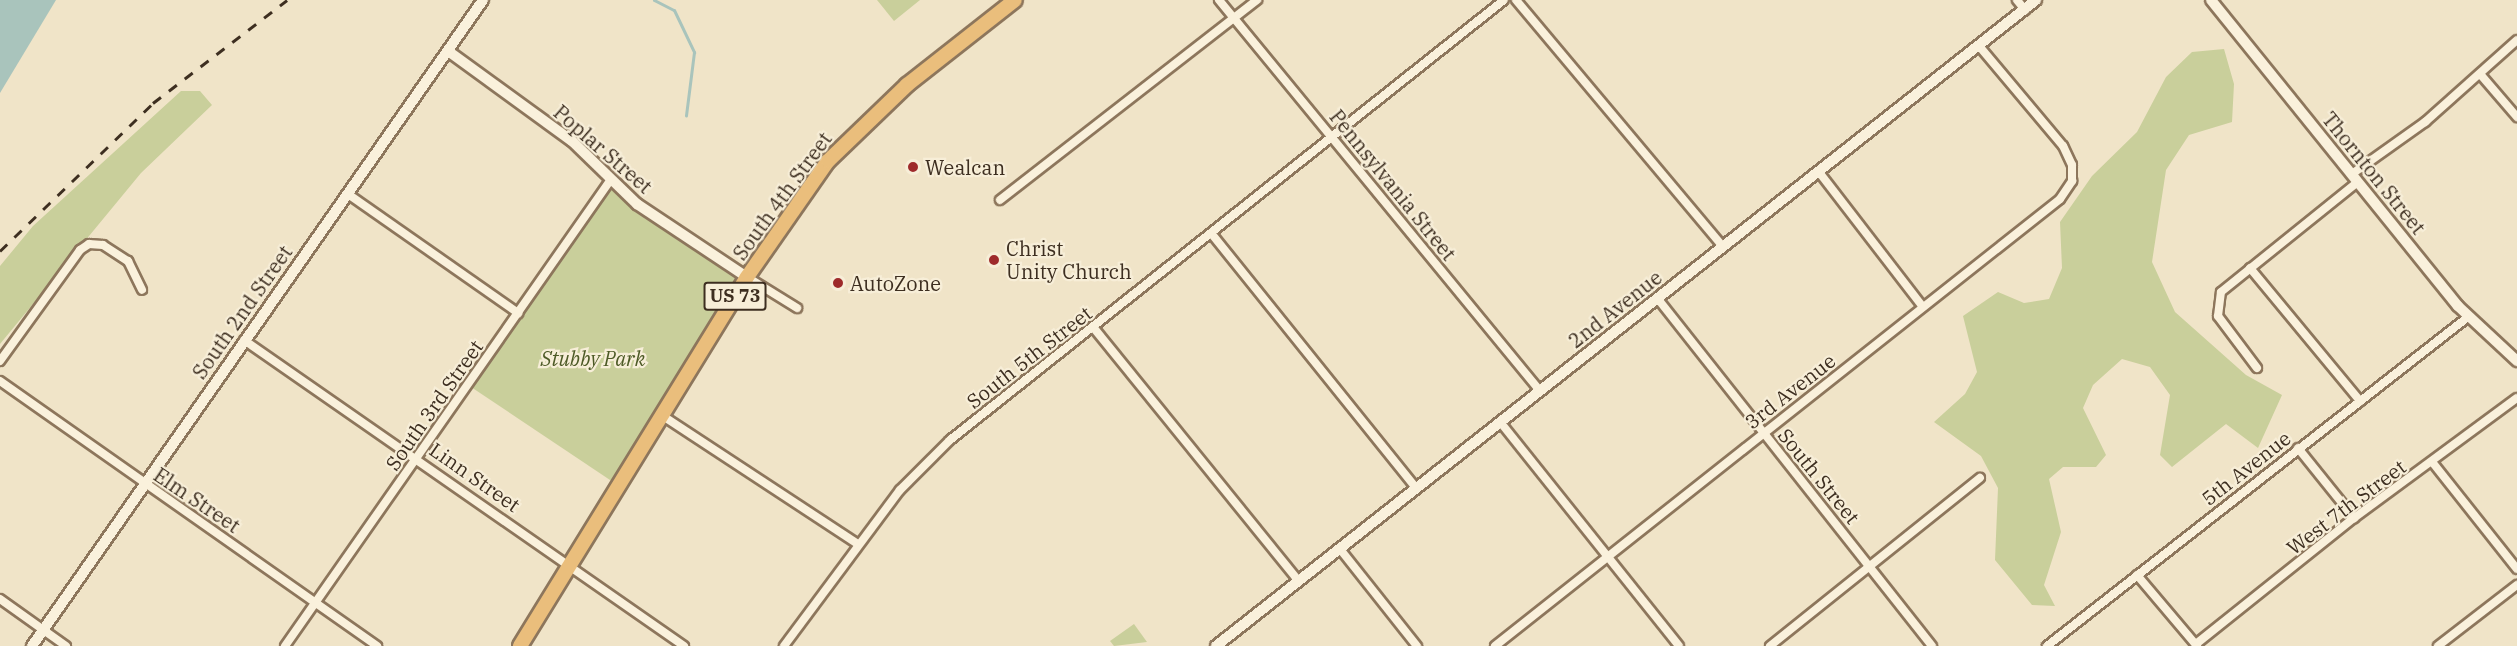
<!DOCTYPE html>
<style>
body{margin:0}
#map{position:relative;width:2517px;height:646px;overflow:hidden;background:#f0e4c8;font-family:"IBM Plex Serif",serif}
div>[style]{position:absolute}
.green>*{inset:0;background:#c9cf9b}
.water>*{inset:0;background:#a9c4bc}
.stream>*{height:3px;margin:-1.5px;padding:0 1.5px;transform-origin:1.5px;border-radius:1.5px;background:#a9c4bc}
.roads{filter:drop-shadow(2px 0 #8d765c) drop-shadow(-2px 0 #8d765c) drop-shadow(0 2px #8d765c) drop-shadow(0 -2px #8d765c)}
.minor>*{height:8px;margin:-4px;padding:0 4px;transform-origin:4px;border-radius:4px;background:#faf1dc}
.tertiary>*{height:10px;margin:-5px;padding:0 5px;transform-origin:5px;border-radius:5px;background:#faf1dc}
.trunk>*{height:14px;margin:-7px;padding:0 7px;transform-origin:7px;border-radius:7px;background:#eabe7c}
.rail>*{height:3px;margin-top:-1.5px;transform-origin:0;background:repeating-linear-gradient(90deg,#3d2e20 0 10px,transparent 0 20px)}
.dots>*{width:16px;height:16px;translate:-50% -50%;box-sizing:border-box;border:3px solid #f7eed8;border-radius:50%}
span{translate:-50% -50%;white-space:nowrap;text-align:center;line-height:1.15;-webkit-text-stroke:4.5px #f7eed8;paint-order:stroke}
.shield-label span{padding:2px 4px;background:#f7eed8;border:2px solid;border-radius:4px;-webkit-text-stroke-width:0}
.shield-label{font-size:18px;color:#3d2e20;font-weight:700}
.street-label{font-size:20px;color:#3d2e20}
.poi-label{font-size:20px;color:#3d2e20}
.left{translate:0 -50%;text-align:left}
.park-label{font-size:20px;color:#4d5a26;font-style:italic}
</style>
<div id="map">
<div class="green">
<div style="clip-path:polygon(877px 0,920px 0,894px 21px)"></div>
<div style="clip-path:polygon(2224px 49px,2234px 84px,2232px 122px,2189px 135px,2166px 170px,2152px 262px,2175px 312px,2246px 375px,2282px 395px,2258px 448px,2226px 424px,2172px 467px,2160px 455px,2170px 395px,2150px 367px,2122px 359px,2093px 385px,2083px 408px,2106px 455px,2096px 467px,2063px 467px,2049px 479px,2061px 532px,2044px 585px,2055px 606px,2032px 605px,1995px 560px,1998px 488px,1981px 456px,1934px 422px,1965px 394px,1977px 372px,1963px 316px,1998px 292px,2024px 303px,2049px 299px,2062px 268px,2060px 222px,2092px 176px,2137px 132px,2166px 77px,2192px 52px)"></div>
<div style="clip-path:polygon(181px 91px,200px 91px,212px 105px,141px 173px,0 344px,0 266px,33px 226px)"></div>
<div style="clip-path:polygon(609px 182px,747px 277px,616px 484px,468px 385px)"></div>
<div style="clip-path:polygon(1134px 624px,1147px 642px,1114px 646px,1110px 641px)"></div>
</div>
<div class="water">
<div style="clip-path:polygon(0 0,56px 0,0 93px)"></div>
</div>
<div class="stream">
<div style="left:654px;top:0;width:22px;rotate:27deg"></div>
<div style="left:674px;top:10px;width:47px;rotate:64.5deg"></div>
<div style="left:694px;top:52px;width:64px;rotate:97.2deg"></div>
</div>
<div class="roads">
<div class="minor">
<div style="left:1219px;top:0;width:506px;rotate:50.61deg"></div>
<div style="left:1516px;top:0;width:322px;rotate:50deg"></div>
<div style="left:2017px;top:0;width:13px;rotate:51deg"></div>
<div style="left:2480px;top:74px;width:57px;rotate:49.3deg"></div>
<div style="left:1819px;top:172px;width:170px;rotate:52.4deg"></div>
<div style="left:2352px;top:174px;width:90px;rotate:-35.5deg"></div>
<div style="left:2425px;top:122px;width:123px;rotate:-41.7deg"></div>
<div style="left:348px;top:194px;width:208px;rotate:35deg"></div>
<div style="left:1000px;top:200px;width:326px;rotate:-37.9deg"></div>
<div style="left:1211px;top:233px;width:327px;rotate:51.2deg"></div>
<div style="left:2250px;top:268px;width:173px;rotate:50.4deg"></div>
<div style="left:747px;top:277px;width:59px;rotate:31.8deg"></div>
<div style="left:1658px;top:299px;width:442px;rotate:51.7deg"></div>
<div style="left:1093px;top:327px;width:327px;rotate:51deg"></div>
<div style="left:244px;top:340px;width:536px;rotate:34.82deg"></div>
<div style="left:0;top:361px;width:137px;rotate:-54.2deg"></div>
<div style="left:80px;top:250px;width:11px;rotate:-34deg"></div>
<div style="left:89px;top:244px;width:14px;rotate:4deg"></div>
<div style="left:103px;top:245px;width:30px;rotate:33deg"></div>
<div style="left:128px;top:261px;width:32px;rotate:64deg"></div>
<div style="left:2257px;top:368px;width:65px;rotate:-126.9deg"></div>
<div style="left:2218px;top:316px;width:24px;rotate:-83deg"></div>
<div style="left:2221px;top:292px;width:176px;rotate:-38.8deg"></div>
<div style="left:0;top:381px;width:461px;rotate:35.1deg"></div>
<div style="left:660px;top:414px;width:237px;rotate:33.3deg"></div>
<div style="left:1501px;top:423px;width:285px;rotate:51.4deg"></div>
<div style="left:2298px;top:448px;width:90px;rotate:51.3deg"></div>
<div style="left:2433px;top:463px;width:135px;rotate:51.6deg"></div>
<div style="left:1340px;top:549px;width:124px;rotate:51.6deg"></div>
<div style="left:2137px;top:575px;width:93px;rotate:49.8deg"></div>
<div style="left:0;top:599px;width:81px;rotate:35.5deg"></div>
<div style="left:2196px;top:644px;width:202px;rotate:-38.6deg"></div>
<div style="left:2354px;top:518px;width:202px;rotate:-36.4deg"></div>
<div style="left:285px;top:646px;width:566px;rotate:-55.07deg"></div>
<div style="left:784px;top:646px;width:194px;rotate:-53.4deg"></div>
<div style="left:900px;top:490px;width:71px;rotate:-45deg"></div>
<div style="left:950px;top:440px;width:707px;rotate:-38.46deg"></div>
<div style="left:1495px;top:646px;width:720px;rotate:-38.35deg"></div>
<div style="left:2060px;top:199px;width:22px;rotate:-56deg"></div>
<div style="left:2072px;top:181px;width:16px;rotate:-90deg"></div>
<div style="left:2072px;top:165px;width:21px;rotate:-115deg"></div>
<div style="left:2063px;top:146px;width:131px;rotate:-130deg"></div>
<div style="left:1770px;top:646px;width:269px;rotate:-38.7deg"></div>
<div style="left:2047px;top:646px;width:534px;rotate:-38.01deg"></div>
<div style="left:2438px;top:646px;width:100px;rotate:-37.7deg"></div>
</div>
<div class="tertiary">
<div style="left:2211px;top:0;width:393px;rotate:51.1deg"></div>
<div style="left:2458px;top:306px;width:81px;rotate:43deg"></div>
<div style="left:448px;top:51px;width:153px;rotate:36deg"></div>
<div style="left:572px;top:141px;width:91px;rotate:44.1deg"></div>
<div style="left:637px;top:204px;width:132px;rotate:33.6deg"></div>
<div style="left:32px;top:646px;width:788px;rotate:-55.08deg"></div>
<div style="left:1216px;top:646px;width:1044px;rotate:-38.23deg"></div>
</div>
<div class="trunk">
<div style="left:520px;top:646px;width:433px;rotate:-58.4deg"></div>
<div style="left:747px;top:277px;width:141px;rotate:-55.1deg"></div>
<div style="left:828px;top:161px;width:110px;rotate:-43.9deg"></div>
<div style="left:907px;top:85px;width:137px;rotate:-38.2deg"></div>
</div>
</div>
<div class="rail">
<div style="left:0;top:251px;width:213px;rotate:-44deg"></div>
<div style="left:153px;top:103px;width:169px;rotate:-37.5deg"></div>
</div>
<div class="dots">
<div style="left:913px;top:167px;background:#9e2a2b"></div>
<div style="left:994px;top:260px;background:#9e2a2b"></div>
<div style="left:838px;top:283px;background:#9e2a2b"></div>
</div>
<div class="shield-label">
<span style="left:735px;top:296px">US 73</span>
</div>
<div class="street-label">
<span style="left:603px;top:149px;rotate:41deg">Poplar Street</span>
<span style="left:2374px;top:173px;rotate:51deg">Thornton Street</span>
<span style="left:1393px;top:185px;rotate:51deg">Pennsylvania Street</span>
<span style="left:782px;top:196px;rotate:-54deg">South 4th Street</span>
<span style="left:1615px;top:309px;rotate:-38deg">2nd Avenue</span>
<span style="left:242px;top:312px;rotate:-55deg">South 2nd Street</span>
<span style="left:1029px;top:357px;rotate:-38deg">South 5th Street</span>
<span style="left:1790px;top:391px;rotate:-38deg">3rd Avenue</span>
<span style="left:434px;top:405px;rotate:-55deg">South 3rd Street</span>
<span style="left:2246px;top:468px;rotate:-38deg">5th Avenue</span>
<span style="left:1819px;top:476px;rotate:51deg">South Street</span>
<span style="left:475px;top:477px;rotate:35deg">Linn Street</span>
<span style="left:197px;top:500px;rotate:34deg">Elm Street</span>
<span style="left:2346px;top:507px;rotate:-37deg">West 7th Street</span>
</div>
<div class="poi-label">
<span class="left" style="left:925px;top:167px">Wealcan</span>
<span class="left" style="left:1006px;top:260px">Christ<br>Unity Church</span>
<span class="left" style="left:850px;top:283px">AutoZone</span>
</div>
<div class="park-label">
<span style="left:593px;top:358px">Stubby Park</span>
</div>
</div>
